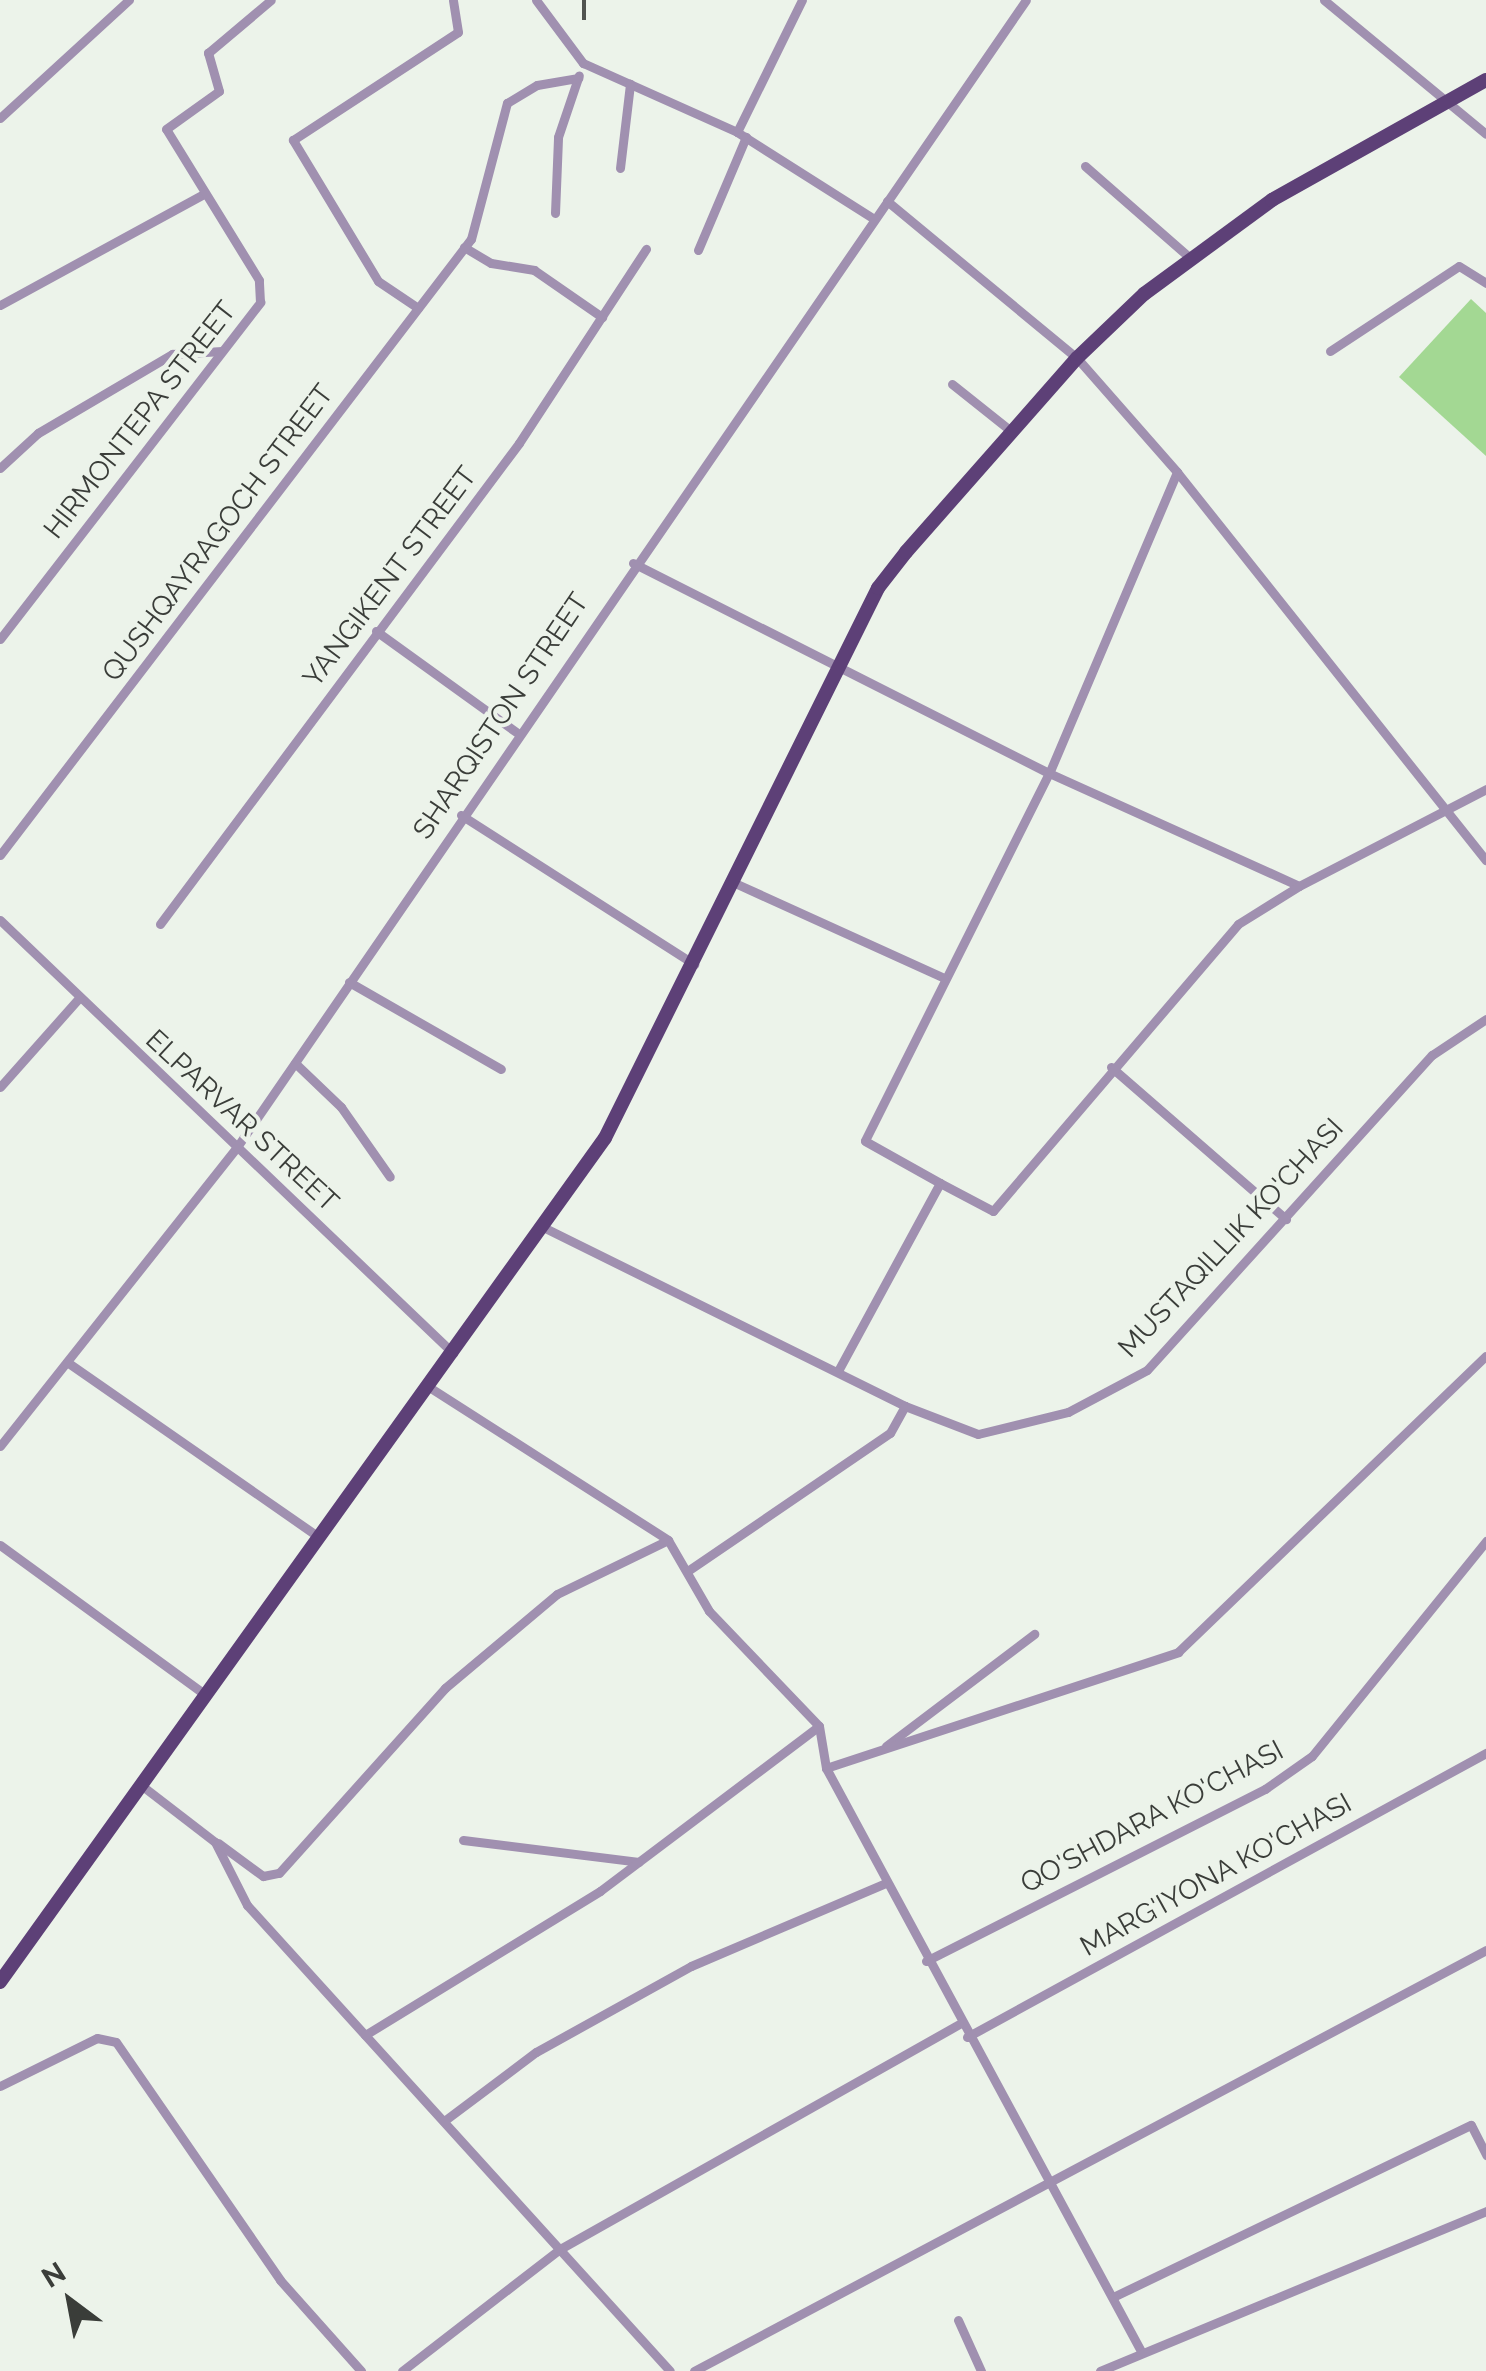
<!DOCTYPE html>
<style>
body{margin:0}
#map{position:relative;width:1486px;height:2371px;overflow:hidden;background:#ecf3ea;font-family:Raleway,sans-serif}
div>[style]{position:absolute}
.green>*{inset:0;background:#a3d893}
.street>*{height:9px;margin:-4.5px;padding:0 4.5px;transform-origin:4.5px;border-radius:4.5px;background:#a090b0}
.primary>*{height:14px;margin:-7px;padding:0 7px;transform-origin:7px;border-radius:7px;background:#5d4077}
.rail>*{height:4px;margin-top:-2px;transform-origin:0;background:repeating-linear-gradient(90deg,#50534f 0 20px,transparent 0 30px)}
span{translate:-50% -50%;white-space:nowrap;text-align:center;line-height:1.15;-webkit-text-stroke:8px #ecf3ea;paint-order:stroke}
.street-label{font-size:28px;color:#3a3d39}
.north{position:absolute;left:20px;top:2251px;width:100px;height:100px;-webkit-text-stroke:8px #ecf3ea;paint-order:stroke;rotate:328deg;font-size:28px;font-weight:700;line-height:40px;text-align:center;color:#3a3d39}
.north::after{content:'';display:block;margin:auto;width:35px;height:45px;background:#3a3d39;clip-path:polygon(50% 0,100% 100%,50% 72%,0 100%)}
</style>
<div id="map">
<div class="green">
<div style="clip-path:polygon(1471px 299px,1486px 313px,1486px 456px,1399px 377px)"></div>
</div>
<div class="street">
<div style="left:536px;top:0;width:79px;rotate:53.3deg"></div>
<div style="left:583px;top:63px;width:169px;rotate:24.1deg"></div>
<div style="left:737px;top:132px;width:162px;rotate:32.4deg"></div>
<div style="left:1324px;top:0;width:210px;rotate:39.6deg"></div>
<div style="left:0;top:118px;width:175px;rotate:-42.5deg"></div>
<div style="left:737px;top:132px;width:147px;rotate:-63.8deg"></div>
<div style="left:1085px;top:166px;width:140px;rotate:41.2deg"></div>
<div style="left:620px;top:168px;width:85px;rotate:-83.2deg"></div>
<div style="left:887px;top:201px;width:246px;rotate:39.6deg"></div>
<div style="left:1077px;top:358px;width:152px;rotate:48.7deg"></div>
<div style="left:1177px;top:472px;width:327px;rotate:113deg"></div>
<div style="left:1049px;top:773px;width:274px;rotate:24.3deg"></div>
<div style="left:1299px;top:886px;width:211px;rotate:-27.4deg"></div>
<div style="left:555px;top:213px;width:76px;rotate:-87.7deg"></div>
<div style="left:558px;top:137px;width:65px;rotate:-71.3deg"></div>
<div style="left:464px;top:247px;width:31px;rotate:31deg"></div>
<div style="left:491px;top:263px;width:44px;rotate:9.2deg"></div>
<div style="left:534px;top:270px;width:83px;rotate:34.7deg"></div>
<div style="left:698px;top:250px;width:123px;rotate:-67deg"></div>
<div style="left:0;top:305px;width:232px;rotate:-28.6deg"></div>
<div style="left:418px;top:308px;width:48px;rotate:-146deg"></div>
<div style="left:378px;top:281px;width:165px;rotate:-121.1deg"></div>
<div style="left:293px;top:140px;width:197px;rotate:-33.2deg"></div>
<div style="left:458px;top:32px;width:32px;rotate:-99deg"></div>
<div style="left:1330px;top:351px;width:154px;rotate:-33.4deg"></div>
<div style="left:1459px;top:266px;width:32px;rotate:32deg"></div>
<div style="left:952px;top:384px;width:75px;rotate:38.5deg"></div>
<div style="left:0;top:468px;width:52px;rotate:-42.6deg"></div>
<div style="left:38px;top:433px;width:156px;rotate:-30.5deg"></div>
<div style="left:172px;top:354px;width:50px;rotate:-3.4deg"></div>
<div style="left:1177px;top:472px;width:496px;rotate:51.5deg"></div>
<div style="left:633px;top:563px;width:466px;rotate:26.8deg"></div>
<div style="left:1049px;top:773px;width:411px;rotate:116.6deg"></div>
<div style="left:865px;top:1141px;width:86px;rotate:29.2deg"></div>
<div style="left:940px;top:1183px;width:212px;rotate:118.5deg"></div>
<div style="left:376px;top:631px;width:173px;rotate:35.8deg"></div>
<div style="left:0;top:639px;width:426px;rotate:-52.3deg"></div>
<div style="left:260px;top:302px;width:22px;rotate:-93deg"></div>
<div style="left:259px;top:280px;width:177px;rotate:-121.6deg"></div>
<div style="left:166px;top:129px;width:65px;rotate:-35.6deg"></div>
<div style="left:219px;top:91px;width:40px;rotate:-106deg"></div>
<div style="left:208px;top:53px;width:82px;rotate:-40.1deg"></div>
<div style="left:461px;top:815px;width:277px;rotate:32.6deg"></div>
<div style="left:0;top:855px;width:775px;rotate:-52.6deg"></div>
<div style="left:471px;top:239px;width:141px;rotate:-75.2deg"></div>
<div style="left:507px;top:103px;width:35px;rotate:-31deg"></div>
<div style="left:537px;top:85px;width:42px;rotate:-9.7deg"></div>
<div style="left:737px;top:884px;width:227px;rotate:24.4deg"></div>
<div style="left:0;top:920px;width:627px;rotate:43.71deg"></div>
<div style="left:160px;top:924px;width:600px;rotate:-53.26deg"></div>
<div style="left:519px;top:443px;width:232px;rotate:-56.8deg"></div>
<div style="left:349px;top:982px;width:175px;rotate:29.8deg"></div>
<div style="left:295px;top:1063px;width:64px;rotate:43.7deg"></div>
<div style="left:341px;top:1107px;width:85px;rotate:55deg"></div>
<div style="left:1111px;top:1067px;width:232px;rotate:41deg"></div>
<div style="left:0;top:1087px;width:119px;rotate:-48.4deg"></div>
<div style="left:940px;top:1183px;width:60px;rotate:27.8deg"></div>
<div style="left:993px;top:1211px;width:377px;rotate:-49.5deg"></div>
<div style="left:1238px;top:924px;width:72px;rotate:-31.9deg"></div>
<div style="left:543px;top:1227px;width:404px;rotate:26.3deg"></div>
<div style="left:905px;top:1406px;width:78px;rotate:21deg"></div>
<div style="left:978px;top:1434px;width:93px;rotate:-13.7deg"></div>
<div style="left:1068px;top:1412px;width:89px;rotate:-28deg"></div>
<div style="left:1147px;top:1370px;width:425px;rotate:-47.9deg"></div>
<div style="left:1432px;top:1055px;width:65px;rotate:-33.7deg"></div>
<div style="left:67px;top:1362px;width:307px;rotate:34.8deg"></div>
<div style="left:429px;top:1387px;width:284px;rotate:32.6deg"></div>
<div style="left:668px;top:1540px;width:82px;rotate:60deg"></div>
<div style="left:709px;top:1611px;width:159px;rotate:46.3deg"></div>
<div style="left:819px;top:1726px;width:43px;rotate:80.5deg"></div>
<div style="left:826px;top:1768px;width:665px;rotate:61.62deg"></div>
<div style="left:0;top:1446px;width:382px;rotate:-51.6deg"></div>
<div style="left:237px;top:1147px;width:1392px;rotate:-55.48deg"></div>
<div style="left:0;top:1545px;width:255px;rotate:36.1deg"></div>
<div style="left:689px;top:1570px;width:243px;rotate:-34.3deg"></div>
<div style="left:890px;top:1433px;width:31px;rotate:-61deg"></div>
<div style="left:886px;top:1746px;width:186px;rotate:-37.1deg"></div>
<div style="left:826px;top:1768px;width:371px;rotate:-18.2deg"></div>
<div style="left:1178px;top:1652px;width:427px;rotate:-43.9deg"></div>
<div style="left:141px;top:1785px;width:93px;rotate:37.6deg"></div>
<div style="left:215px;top:1842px;width:71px;rotate:63.1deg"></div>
<div style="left:247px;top:1905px;width:629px;rotate:47.77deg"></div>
<div style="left:463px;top:1840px;width:177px;rotate:7.1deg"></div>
<div style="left:218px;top:1843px;width:56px;rotate:36.3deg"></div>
<div style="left:263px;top:1876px;width:16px;rotate:-11deg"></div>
<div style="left:279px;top:1873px;width:249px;rotate:-48.1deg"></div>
<div style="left:445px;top:1688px;width:146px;rotate:-40deg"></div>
<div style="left:557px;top:1594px;width:123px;rotate:-25.9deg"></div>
<div style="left:926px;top:1961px;width:380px;rotate:-26.9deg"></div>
<div style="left:1265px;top:1789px;width:57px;rotate:-35.1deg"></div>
<div style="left:1312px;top:1756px;width:277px;rotate:-51deg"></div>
<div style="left:365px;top:2035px;width:276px;rotate:-31.5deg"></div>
<div style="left:600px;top:1891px;width:274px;rotate:-37deg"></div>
<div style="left:967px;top:2037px;width:592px;rotate:-28.69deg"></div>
<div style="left:0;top:2086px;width:108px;rotate:-26.3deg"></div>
<div style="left:97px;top:2038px;width:19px;rotate:12deg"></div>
<div style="left:116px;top:2042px;width:289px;rotate:55.4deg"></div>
<div style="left:280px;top:2280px;width:122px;rotate:48.3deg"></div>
<div style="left:444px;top:2121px;width:115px;rotate:-36.9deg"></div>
<div style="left:536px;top:2052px;width:177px;rotate:-29deg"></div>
<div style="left:691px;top:1966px;width:212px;rotate:-23.1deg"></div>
<div style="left:1113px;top:2297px;width:397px;rotate:-25.7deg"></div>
<div style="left:1471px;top:2125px;width:34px;rotate:63deg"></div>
<div style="left:958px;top:2320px;width:56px;rotate:65.7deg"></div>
<div style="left:402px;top:2371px;width:200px;rotate:-37.7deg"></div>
<div style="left:560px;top:2249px;width:458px;rotate:-29.4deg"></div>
<div style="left:694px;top:2371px;width:897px;rotate:-27.99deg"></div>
<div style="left:1100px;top:2371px;width:418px;rotate:-22.5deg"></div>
</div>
<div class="primary">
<div style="left:0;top:1982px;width:1038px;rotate:-54.37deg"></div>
<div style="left:605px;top:1138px;width:614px;rotate:-63.6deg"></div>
<div style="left:878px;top:588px;width:46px;rotate:-52.1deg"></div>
<div style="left:906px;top:552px;width:259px;rotate:-48.6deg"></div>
<div style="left:1077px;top:358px;width:93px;rotate:-43.7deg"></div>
<div style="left:1144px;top:294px;width:159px;rotate:-36.3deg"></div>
<div style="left:1272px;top:200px;width:245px;rotate:-29.3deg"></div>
</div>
<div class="rail">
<div style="left:584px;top:0;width:30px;rotate:90deg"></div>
</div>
<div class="street-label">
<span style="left:140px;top:420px;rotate:-52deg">HIRMONTEPA STREET</span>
<span style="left:218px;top:533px;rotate:-53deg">QUSHQAYRAGOCH STREET</span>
<span style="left:390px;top:577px;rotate:-53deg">YANGIKENT STREET</span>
<span style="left:501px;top:716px;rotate:-56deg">SHARQISTON STREET</span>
<span style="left:242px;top:1121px;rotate:43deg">ELPARVAR STREET</span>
<span style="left:1231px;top:1238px;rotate:-47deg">MUSTAQILLIK KO'CHASI</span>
<span style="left:1152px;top:1817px;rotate:-28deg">QO'SHDARA KO'CHASI</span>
<span style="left:1216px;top:1875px;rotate:-29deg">MARG'IYONA KO'CHASI</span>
</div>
<div class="north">N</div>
</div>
